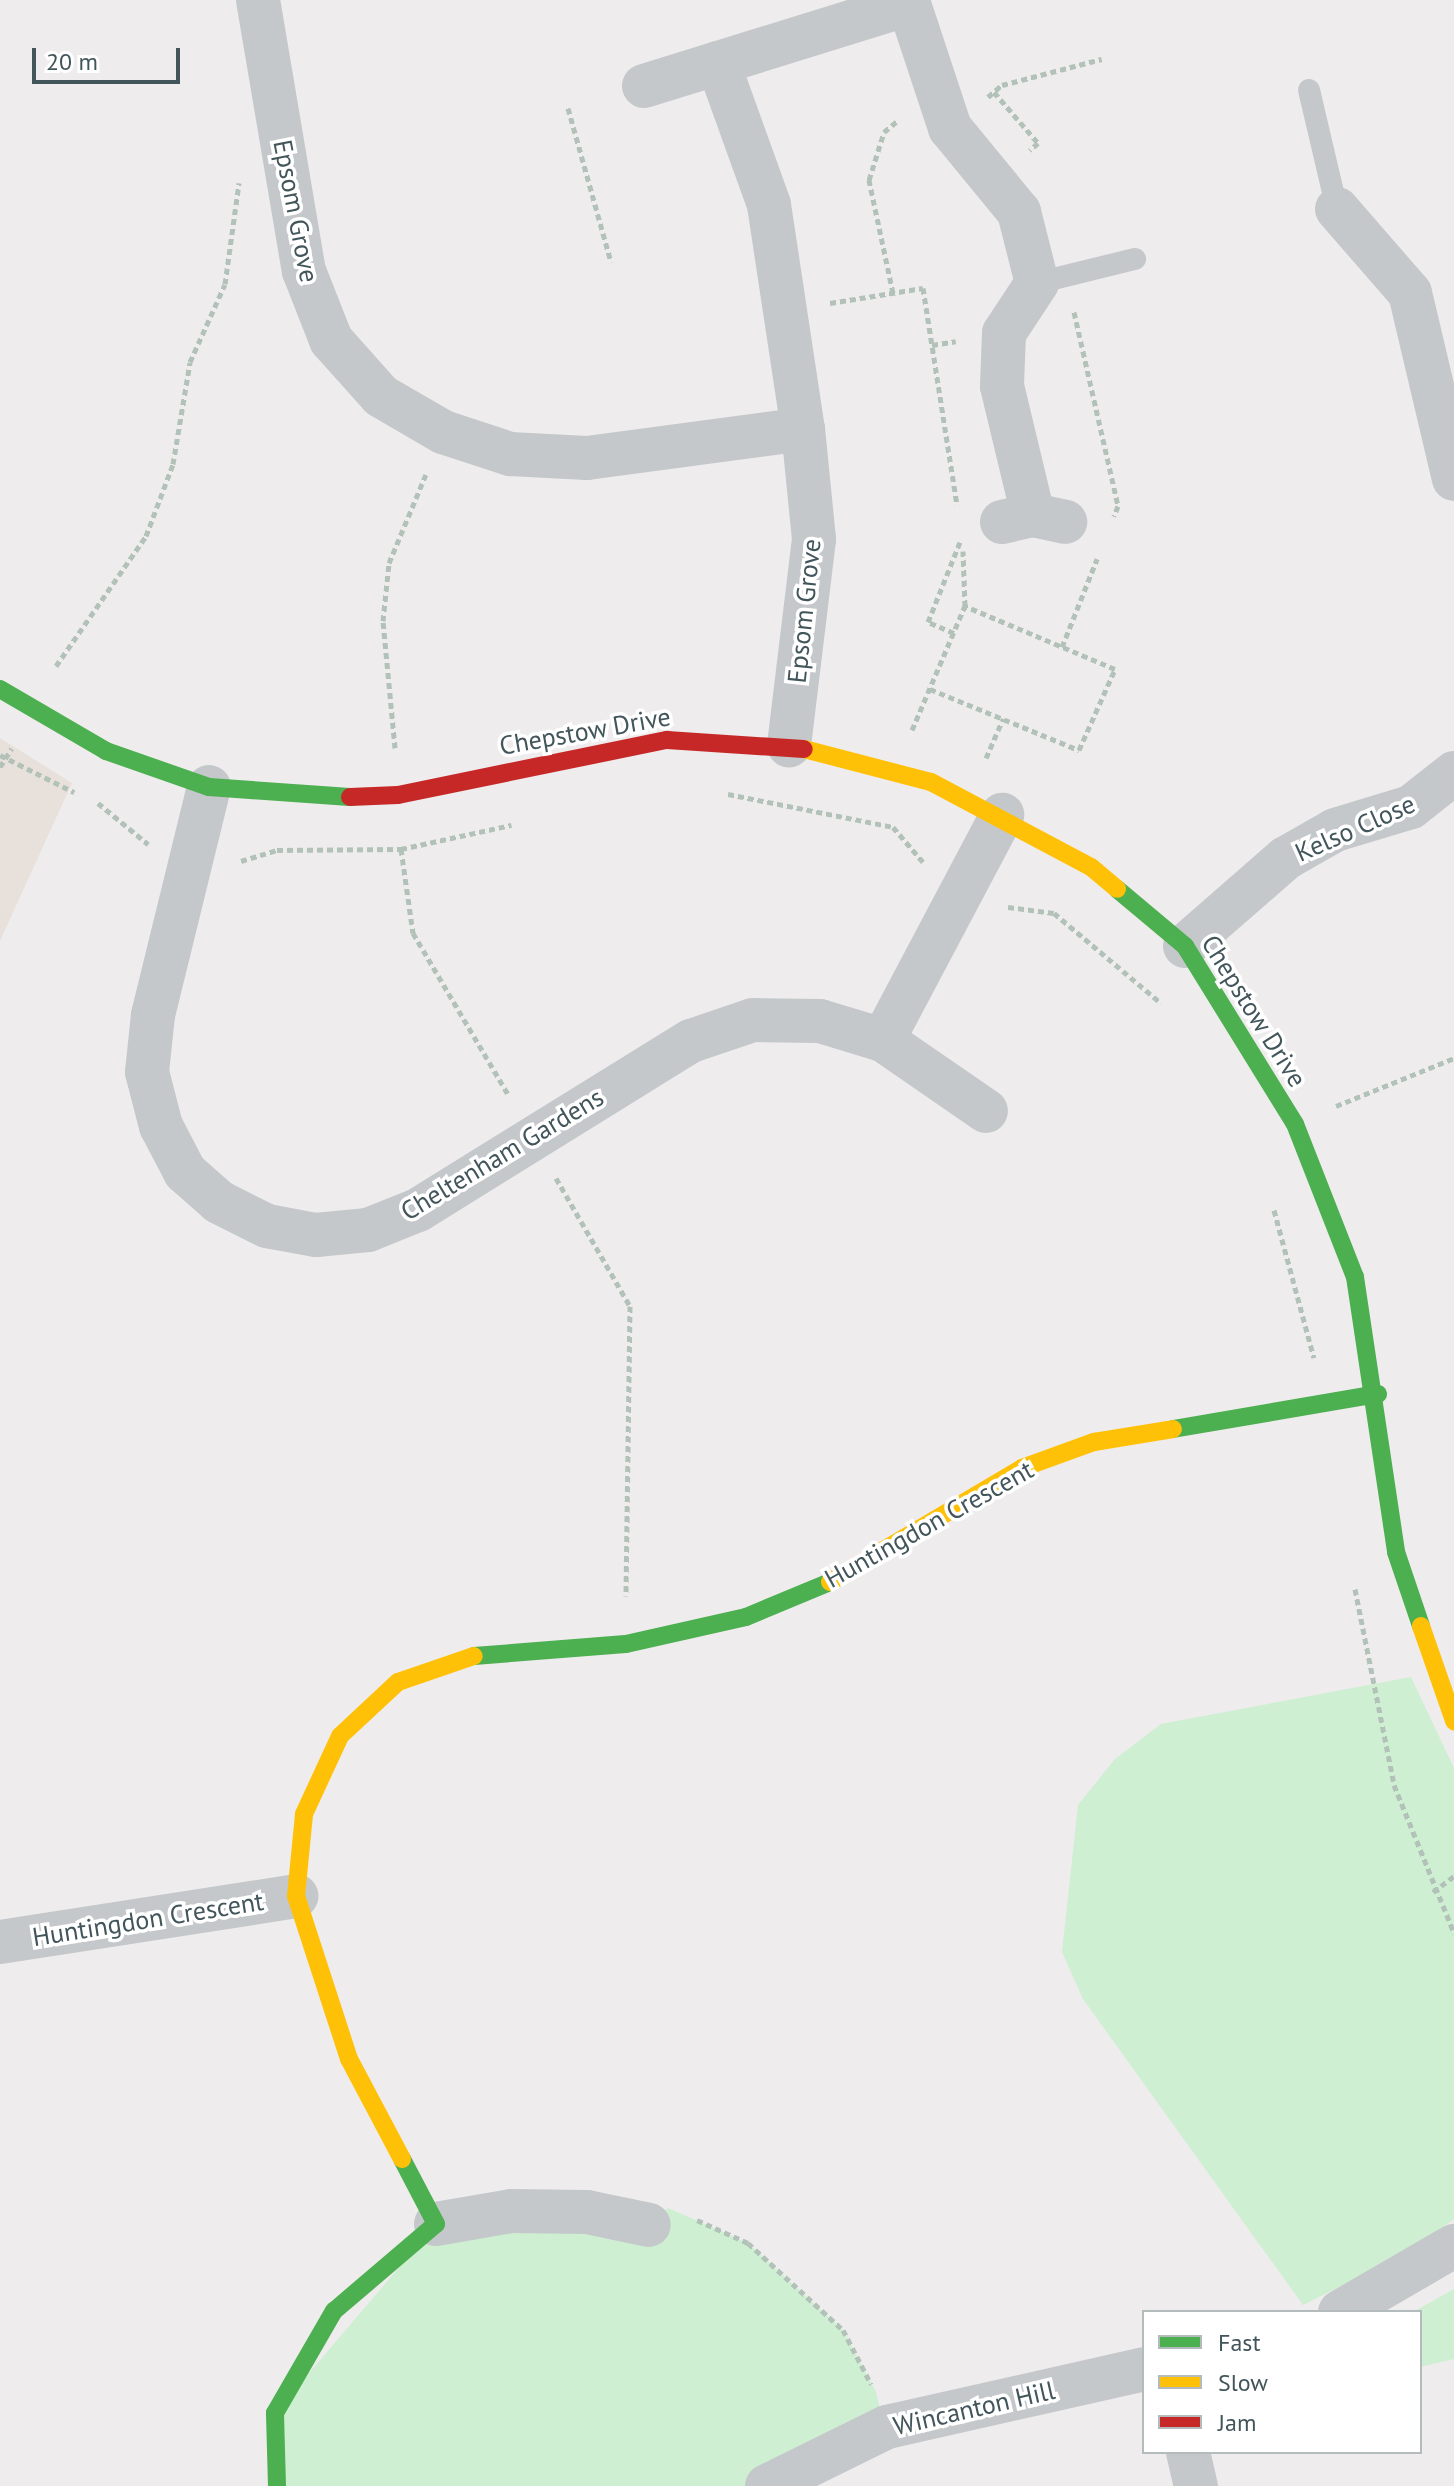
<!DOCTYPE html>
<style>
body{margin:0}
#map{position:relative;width:1454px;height:2486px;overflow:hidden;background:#eeeced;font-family:"PT Sans",sans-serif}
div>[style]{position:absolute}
.commercial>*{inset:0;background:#e8e1db}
.green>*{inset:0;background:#ceefd2}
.path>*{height:5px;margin-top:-2.5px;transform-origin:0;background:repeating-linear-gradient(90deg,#b2c2b9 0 6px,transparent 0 10px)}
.lane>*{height:22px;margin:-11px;padding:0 11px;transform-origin:11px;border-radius:11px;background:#c4c8ca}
.street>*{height:44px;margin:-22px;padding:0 22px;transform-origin:22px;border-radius:22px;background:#c4c8ca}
.fast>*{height:18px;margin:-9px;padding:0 9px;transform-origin:9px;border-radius:9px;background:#4caf50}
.slow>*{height:18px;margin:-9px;padding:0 9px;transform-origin:9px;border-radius:9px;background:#ffc107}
.jam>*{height:18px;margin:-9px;padding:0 9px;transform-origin:9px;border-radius:9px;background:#c62828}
span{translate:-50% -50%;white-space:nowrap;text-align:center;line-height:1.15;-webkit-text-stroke:7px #fff;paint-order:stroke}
.street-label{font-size:26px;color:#42555b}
.legend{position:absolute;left:1142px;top:2310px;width:280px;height:144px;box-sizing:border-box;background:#fff;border:2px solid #b3bbbd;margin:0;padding:10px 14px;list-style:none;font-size:24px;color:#42555b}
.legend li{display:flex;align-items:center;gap:16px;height:40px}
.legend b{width:40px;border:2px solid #b3bbbd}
.scale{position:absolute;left:32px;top:48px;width:148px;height:36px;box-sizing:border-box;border:4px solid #42555b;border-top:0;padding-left:10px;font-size:24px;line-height:28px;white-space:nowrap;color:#42555b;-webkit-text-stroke:6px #fff;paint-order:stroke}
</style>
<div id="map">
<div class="commercial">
<div style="clip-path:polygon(0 738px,72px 783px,0 941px)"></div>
</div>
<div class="green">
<div style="clip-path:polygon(1411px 1677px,1454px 1768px,1454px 2219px,1400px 2257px,1303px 2305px,1083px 1999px,1062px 1952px,1078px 1805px,1115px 1759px,1161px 1724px)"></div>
<div style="clip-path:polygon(668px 2208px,748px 2243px,843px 2330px,876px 2392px,884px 2426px,765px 2486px,277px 2486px,275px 2413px,436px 2224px,648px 2225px)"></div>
<div style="clip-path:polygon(1454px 2289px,1454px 2359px,1420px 2367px,1420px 2312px,1413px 2312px)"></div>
</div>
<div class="path">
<div style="left:994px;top:92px;width:67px;rotate:49.2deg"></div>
<div style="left:1038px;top:143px;width:11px;rotate:139deg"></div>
<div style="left:988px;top:97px;width:18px;rotate:-41deg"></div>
<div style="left:1002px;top:85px;width:103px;rotate:-14.6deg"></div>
<div style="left:568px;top:108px;width:160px;rotate:74.4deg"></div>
<div style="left:893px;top:293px;width:116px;rotate:-102deg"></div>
<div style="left:869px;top:180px;width:50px;rotate:-72.6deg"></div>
<div style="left:884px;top:132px;width:17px;rotate:-40deg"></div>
<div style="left:830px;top:303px;width:94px;rotate:-9.2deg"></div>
<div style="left:923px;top:288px;width:220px;rotate:81.1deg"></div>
<div style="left:1074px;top:312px;width:199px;rotate:77.2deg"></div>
<div style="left:1118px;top:506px;width:11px;rotate:112deg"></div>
<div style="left:932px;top:345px;width:24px;rotate:-9deg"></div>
<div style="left:954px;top:633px;width:28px;rotate:-157deg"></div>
<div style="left:928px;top:622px;width:86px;rotate:-68.2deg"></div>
<div style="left:1062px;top:647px;width:95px;rotate:-68.3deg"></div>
<div style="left:56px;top:666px;width:158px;rotate:-55.3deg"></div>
<div style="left:146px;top:536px;width:77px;rotate:-69.4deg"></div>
<div style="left:173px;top:464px;width:103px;rotate:-80.5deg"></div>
<div style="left:190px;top:362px;width:85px;rotate:-65.8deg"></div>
<div style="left:225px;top:284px;width:102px;rotate:-82.1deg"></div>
<div style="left:930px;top:689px;width:161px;rotate:22.3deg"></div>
<div style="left:1079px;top:750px;width:89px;rotate:-66deg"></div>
<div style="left:1115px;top:669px;width:163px;rotate:-157.2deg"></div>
<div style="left:912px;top:730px;width:135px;rotate:-66.9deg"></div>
<div style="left:965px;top:606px;width:55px;rotate:-92.1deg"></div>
<div style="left:395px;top:748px;width:128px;rotate:-95.4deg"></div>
<div style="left:383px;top:621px;width:58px;rotate:-84.1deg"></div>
<div style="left:389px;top:563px;width:96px;rotate:-67.4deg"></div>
<div style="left:0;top:755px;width:83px;rotate:26.6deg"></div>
<div style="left:986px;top:758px;width:43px;rotate:-66.4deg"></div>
<div style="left:0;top:767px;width:22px;rotate:-58deg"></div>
<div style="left:728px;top:794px;width:168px;rotate:11.3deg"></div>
<div style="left:893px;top:827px;width:46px;rotate:49.4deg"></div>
<div style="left:98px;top:803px;width:65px;rotate:39.4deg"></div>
<div style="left:401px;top:849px;width:85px;rotate:81.9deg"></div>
<div style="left:413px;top:933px;width:189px;rotate:59.5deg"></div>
<div style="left:241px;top:861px;width:38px;rotate:-17deg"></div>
<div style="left:277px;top:850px;width:124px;rotate:-0.5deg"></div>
<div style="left:401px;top:849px;width:113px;rotate:-12.3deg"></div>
<div style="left:1008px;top:907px;width:46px;rotate:7.4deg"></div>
<div style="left:1054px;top:913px;width:140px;rotate:40.1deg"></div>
<div style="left:1336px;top:1106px;width:127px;rotate:-22.1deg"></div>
<div style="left:556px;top:1178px;width:148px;rotate:60deg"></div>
<div style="left:630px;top:1306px;width:290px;rotate:90.8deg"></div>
<div style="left:1274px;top:1210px;width:153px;rotate:74.9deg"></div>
<div style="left:1355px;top:1589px;width:200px;rotate:78.7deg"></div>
<div style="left:1394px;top:1785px;width:160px;rotate:67.9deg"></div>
<div style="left:1433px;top:1892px;width:26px;rotate:-37deg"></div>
<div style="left:697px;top:2220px;width:56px;rotate:24.3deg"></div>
<div style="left:748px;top:2243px;width:129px;rotate:42.5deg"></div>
<div style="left:843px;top:2330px;width:61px;rotate:62.6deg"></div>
</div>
<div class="lane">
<div style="left:1309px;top:90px;width:122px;rotate:76.8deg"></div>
<div style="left:1037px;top:283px;width:101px;rotate:-13.8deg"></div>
</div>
<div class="street">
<div style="left:258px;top:0;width:275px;rotate:80.4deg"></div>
<div style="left:304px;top:271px;width:74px;rotate:68.6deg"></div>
<div style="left:331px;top:340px;width:75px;rotate:48.2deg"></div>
<div style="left:381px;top:396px;width:72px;rotate:30.1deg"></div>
<div style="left:443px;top:432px;width:71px;rotate:18.2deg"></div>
<div style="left:510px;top:454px;width:77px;rotate:3deg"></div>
<div style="left:587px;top:458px;width:218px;rotate:-7.6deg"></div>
<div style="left:718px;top:63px;width:151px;rotate:70.2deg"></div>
<div style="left:769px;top:205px;width:227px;rotate:81.4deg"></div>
<div style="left:803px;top:429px;width:111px;rotate:84.3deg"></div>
<div style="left:814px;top:539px;width:208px;rotate:96.9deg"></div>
<div style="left:644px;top:86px;width:277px;rotate:-17.2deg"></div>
<div style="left:909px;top:4px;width:131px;rotate:71.7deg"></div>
<div style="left:950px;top:128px;width:109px;rotate:50.6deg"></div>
<div style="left:1019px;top:212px;width:73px;rotate:75.8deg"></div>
<div style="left:1037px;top:283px;width:60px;rotate:123.4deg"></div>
<div style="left:1004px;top:333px;width:53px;rotate:92.2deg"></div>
<div style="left:1002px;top:386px;width:133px;rotate:76.5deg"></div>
<div style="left:1337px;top:209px;width:111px;rotate:49deg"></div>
<div style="left:1410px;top:293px;width:191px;rotate:76.7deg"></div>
<div style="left:1002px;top:522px;width:32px;rotate:-13deg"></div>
<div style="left:1033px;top:515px;width:33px;rotate:12deg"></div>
<div style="left:209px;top:787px;width:235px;rotate:103.8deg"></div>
<div style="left:153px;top:1015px;width:57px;rotate:96deg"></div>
<div style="left:147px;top:1072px;width:56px;rotate:75.5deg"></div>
<div style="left:161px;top:1126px;width:52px;rotate:62.4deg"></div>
<div style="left:185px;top:1172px;width:45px;rotate:41.4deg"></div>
<div style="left:219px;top:1202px;width:54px;rotate:26.6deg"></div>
<div style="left:267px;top:1226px;width:50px;rotate:10.4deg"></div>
<div style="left:316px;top:1235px;width:52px;rotate:-5.5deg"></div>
<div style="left:368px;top:1230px;width:54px;rotate:-21.8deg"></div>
<div style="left:418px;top:1210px;width:321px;rotate:-31.8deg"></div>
<div style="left:691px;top:1041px;width:65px;rotate:-18.7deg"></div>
<div style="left:753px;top:1020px;width:67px;rotate:0.9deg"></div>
<div style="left:820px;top:1021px;width:66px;rotate:16.8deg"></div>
<div style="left:883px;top:1040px;width:255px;rotate:-62.1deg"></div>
<div style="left:1185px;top:946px;width:134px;rotate:-41.1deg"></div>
<div style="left:1286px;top:858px;width:56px;rotate:-29.7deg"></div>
<div style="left:1335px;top:830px;width:79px;rotate:-16.8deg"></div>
<div style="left:1411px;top:807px;width:55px;rotate:-38.3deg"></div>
<div style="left:883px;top:1040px;width:125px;rotate:34.6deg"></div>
<div style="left:0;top:1942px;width:300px;rotate:-8.8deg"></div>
<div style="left:436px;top:2224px;width:76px;rotate:-9.8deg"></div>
<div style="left:511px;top:2211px;width:76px;rotate:0.8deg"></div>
<div style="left:587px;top:2212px;width:63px;rotate:11.8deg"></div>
<div style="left:1340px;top:2312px;width:132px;rotate:-30.1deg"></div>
<div style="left:1188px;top:2452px;width:35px;rotate:77deg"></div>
<div style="left:767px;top:2486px;width:134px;rotate:-26.2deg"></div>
<div style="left:887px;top:2427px;width:263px;rotate:-12.7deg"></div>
</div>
<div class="fast">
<div style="left:0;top:689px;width:123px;rotate:30.3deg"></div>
<div style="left:106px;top:751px;width:109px;rotate:19.3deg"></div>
<div style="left:209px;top:787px;width:141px;rotate:4.1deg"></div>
<div style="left:1117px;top:889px;width:89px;rotate:40deg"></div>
<div style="left:1185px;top:946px;width:209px;rotate:58.3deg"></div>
<div style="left:1295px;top:1124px;width:164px;rotate:68.6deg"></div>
<div style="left:1355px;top:1277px;width:278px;rotate:81.5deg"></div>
<div style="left:1396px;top:1552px;width:78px;rotate:71.3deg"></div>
<div style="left:1173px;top:1429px;width:208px;rotate:-9.7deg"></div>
<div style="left:474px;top:1656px;width:152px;rotate:-4.5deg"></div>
<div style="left:626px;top:1644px;width:123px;rotate:-12.7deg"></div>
<div style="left:746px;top:1617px;width:91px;rotate:-22.6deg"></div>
<div style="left:277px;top:2486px;width:73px;rotate:-91.6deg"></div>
<div style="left:275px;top:2413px;width:118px;rotate:-60deg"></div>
<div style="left:334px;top:2311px;width:134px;rotate:-40.5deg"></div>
<div style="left:436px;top:2224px;width:73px;rotate:-117.6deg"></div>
</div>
<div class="slow">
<div style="left:804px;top:749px;width:131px;rotate:14.6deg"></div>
<div style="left:931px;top:782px;width:181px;rotate:28deg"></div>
<div style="left:1091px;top:867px;width:34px;rotate:40deg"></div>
<div style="left:830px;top:1582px;width:223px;rotate:-30.7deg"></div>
<div style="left:1022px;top:1468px;width:77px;rotate:-19.9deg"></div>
<div style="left:1094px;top:1442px;width:80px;rotate:-9.3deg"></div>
<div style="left:1421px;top:1626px;width:101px;rotate:70.8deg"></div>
<div style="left:402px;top:2159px;width:113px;rotate:-117.9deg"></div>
<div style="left:349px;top:2059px;width:171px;rotate:-108deg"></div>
<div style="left:296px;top:1896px;width:82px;rotate:-84.4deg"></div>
<div style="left:304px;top:1814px;width:86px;rotate:-65.2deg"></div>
<div style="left:340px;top:1736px;width:79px;rotate:-43deg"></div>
<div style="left:398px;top:1682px;width:80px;rotate:-18.9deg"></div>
</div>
<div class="jam">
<div style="left:350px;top:797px;width:48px;rotate:-2.4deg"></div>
<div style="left:398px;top:795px;width:275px;rotate:-11.6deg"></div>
<div style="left:667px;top:740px;width:137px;rotate:3.8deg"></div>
</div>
<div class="street-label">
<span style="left:296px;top:211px;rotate:79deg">Epsom Grove</span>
<span style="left:804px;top:611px;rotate:-84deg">Epsom Grove</span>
<span style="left:585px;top:731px;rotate:-10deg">Chepstow Drive</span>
<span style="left:1355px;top:828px;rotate:-24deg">Kelso Close</span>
<span style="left:1254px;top:1011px;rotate:58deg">Chepstow Drive</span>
<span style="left:502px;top:1154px;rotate:-31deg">Cheltenham Gardens</span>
<span style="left:929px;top:1524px;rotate:-29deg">Huntingdon Crescent</span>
<span style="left:148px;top:1919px;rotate:-9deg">Huntingdon Crescent</span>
<span style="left:974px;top:2408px;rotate:-13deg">Wincanton Hill</span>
</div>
<ul class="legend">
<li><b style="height:10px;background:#4caf50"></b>Fast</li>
<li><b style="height:10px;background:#ffc107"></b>Slow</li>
<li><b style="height:10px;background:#c62828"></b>Jam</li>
</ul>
<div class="scale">20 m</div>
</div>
